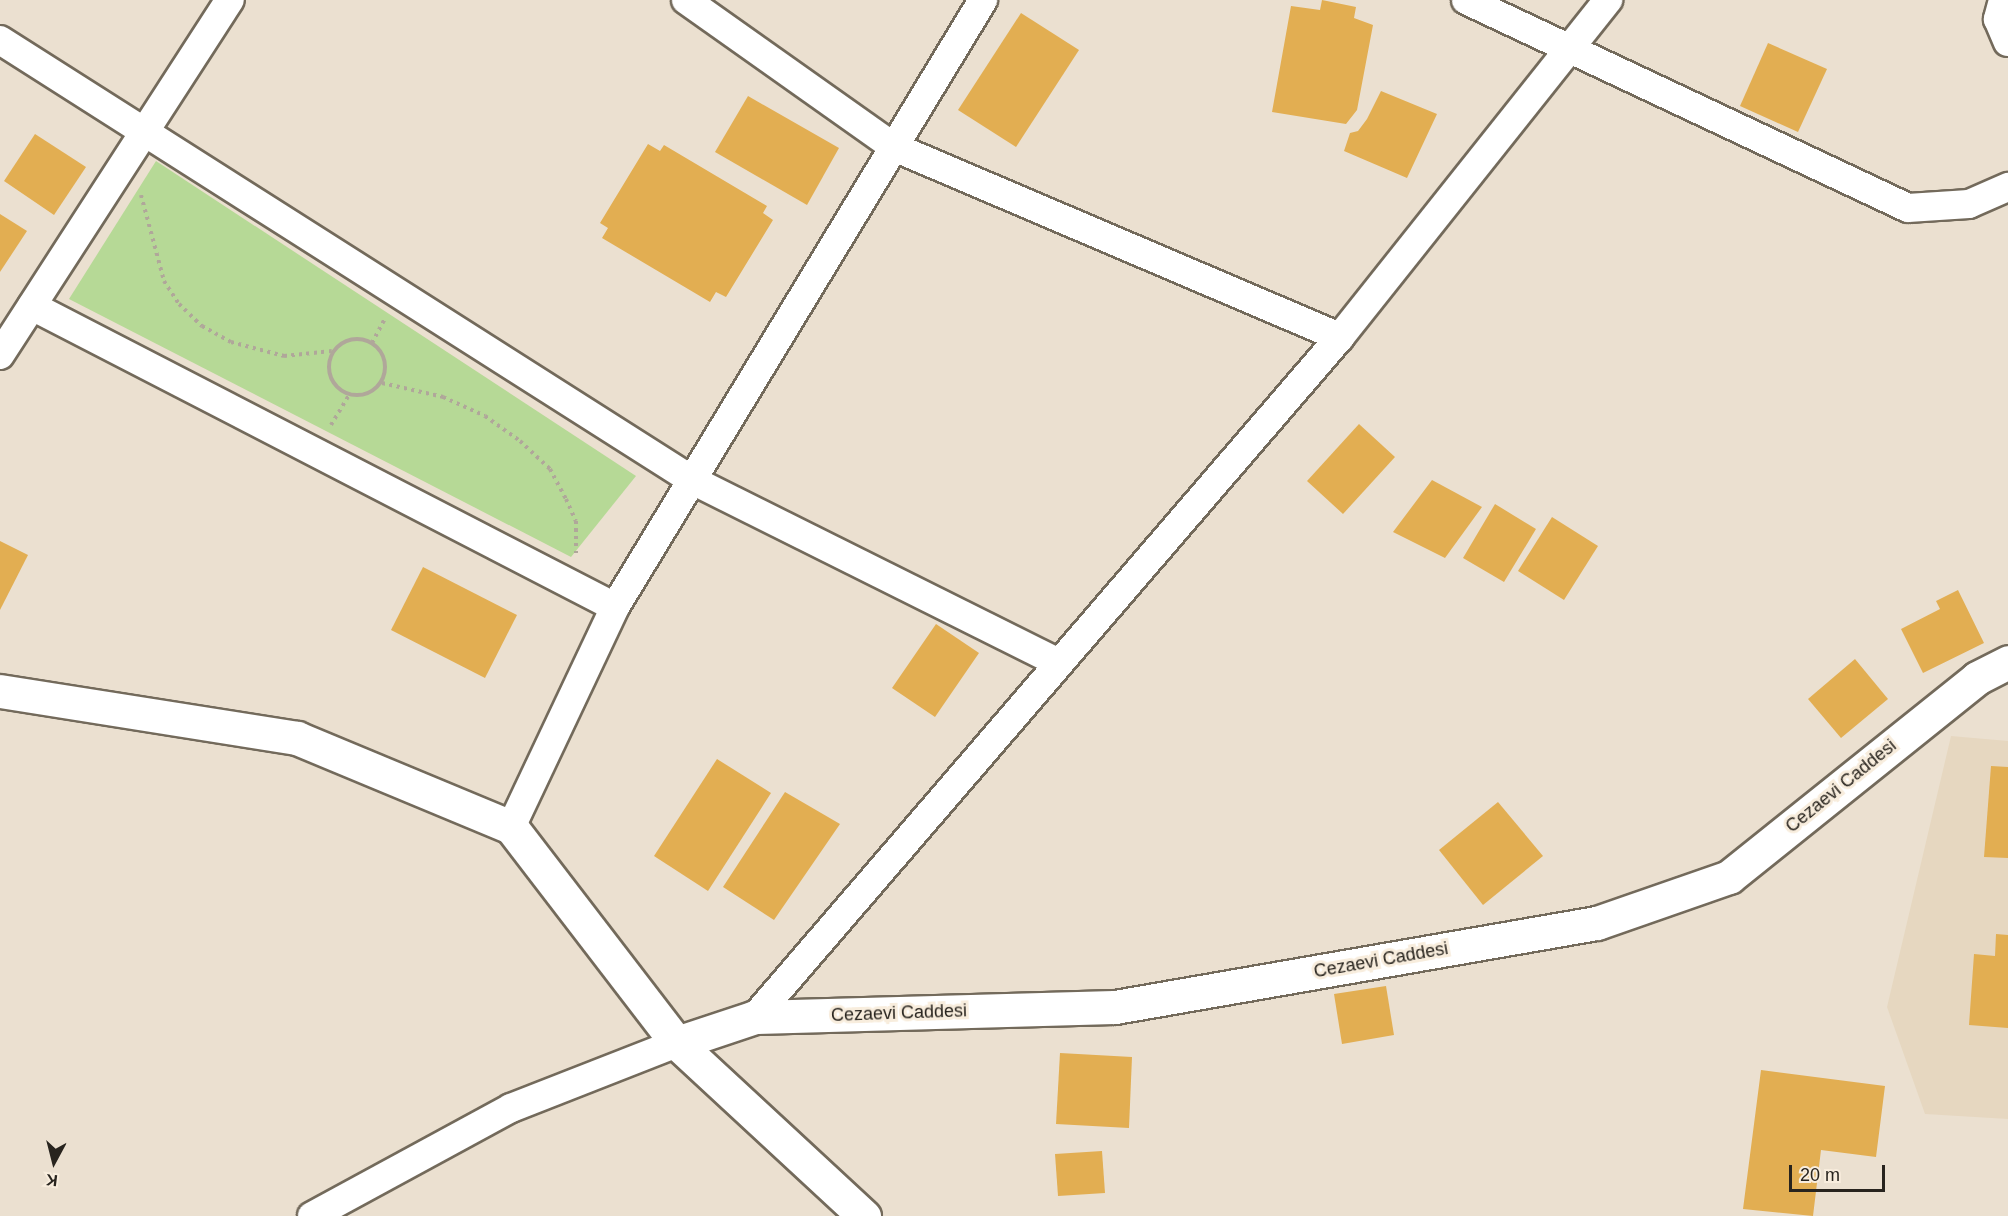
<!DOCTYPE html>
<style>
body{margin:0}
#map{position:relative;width:2008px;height:1216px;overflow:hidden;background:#ebe0d0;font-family:Helvetica,sans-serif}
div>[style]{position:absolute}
.built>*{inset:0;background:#e6d7c0}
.green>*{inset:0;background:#b6d996}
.building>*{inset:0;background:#e2ae52}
.path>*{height:4px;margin-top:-2px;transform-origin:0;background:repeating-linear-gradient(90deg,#b0a79a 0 3px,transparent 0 7.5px)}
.path>.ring{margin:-2px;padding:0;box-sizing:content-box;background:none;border:4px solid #b0a79a;border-radius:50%}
.roads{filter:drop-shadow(2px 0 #736a5b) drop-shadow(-2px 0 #736a5b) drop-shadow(0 2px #736a5b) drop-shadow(0 -2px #736a5b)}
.minor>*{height:28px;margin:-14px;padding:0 14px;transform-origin:14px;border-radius:14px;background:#fff}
.tertiary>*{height:33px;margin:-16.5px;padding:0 16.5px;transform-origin:16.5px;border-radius:16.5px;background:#fff}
span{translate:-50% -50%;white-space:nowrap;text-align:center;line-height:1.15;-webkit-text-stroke:6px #f8eddd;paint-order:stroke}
.street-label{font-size:18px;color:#28241e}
.north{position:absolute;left:24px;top:1132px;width:60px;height:60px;-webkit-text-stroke:4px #f8eddd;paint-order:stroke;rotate:187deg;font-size:16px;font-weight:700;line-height:24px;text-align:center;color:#28241e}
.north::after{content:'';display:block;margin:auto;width:21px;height:27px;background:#28241e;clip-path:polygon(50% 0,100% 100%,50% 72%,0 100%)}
.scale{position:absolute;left:1789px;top:1165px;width:96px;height:27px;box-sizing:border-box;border:3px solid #28241e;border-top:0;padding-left:8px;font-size:18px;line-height:21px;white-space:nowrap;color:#28241e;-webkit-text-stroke:4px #f8eddd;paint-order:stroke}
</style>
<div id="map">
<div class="built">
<div style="clip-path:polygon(1951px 736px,2008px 741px,2008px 1119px,1925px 1114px,1887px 1007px)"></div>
</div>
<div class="green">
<div style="clip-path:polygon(156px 161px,636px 476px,571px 557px,69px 299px)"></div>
</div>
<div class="building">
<div style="clip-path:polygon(1322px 0,1356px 7px,1354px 18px,1373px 25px,1357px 110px,1346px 124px,1272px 112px,1291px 6px,1320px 10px)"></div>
<div style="clip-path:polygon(1021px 13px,1079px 50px,1016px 147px,958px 110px)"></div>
<div style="clip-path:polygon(1768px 43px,1827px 69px,1798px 132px,1740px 106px)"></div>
<div style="clip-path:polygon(1381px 91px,1437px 114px,1407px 178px,1344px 151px,1350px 133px,1358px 131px,1367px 119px)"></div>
<div style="clip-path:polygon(748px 96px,839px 148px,807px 205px,715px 152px)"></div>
<div style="clip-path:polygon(35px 134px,86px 167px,54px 215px,4px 181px)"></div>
<div style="clip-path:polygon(648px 144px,660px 151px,664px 145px,767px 206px,763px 213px,773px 220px,726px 297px,716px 292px,710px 302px,602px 238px,608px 228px,600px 223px)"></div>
<div style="clip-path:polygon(0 214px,27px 231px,0 272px)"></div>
<div style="clip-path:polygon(1359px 424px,1395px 457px,1343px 514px,1307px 481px)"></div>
<div style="clip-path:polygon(1432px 480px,1482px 507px,1445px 558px,1393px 532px)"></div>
<div style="clip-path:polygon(1495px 504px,1536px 529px,1504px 582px,1463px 558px)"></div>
<div style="clip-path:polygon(1552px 517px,1598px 546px,1564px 600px,1518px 571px)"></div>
<div style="clip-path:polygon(0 541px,28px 555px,0 610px)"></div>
<div style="clip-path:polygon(423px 567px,517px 615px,485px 678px,391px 630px)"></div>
<div style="clip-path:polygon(1958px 590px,1984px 643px,1923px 673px,1901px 629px,1940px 609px,1936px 601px)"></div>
<div style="clip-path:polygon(936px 624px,979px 653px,935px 717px,892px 688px)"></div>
<div style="clip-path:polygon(1855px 659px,1888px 699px,1841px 738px,1808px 699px)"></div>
<div style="clip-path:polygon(717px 759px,771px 793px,708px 891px,654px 856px)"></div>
<div style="clip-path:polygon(1991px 766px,2008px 767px,2008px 858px,1984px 857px)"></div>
<div style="clip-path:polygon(785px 792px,840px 824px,774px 920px,723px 887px)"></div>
<div style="clip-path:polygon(1498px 802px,1543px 856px,1483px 905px,1439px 850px)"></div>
<div style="clip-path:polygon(1996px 934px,2008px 935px,2008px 1028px,1969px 1025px,1974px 954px,1995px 956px)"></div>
<div style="clip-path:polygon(1386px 986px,1394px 1035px,1342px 1044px,1334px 994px)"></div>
<div style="clip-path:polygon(1060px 1053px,1132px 1057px,1129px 1128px,1056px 1124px)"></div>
<div style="clip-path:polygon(1761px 1070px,1885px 1086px,1876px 1157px,1821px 1150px,1813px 1216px,1743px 1209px)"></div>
<div style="clip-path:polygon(1102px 1151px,1105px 1193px,1058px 1196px,1055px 1154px)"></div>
</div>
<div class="path">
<div style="left:141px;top:195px;width:89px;rotate:75deg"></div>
<div style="left:164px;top:281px;width:27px;rotate:57deg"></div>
<div style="left:179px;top:304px;width:32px;rotate:44deg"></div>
<div style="left:202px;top:326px;width:33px;rotate:29deg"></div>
<div style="left:231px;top:342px;width:55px;rotate:14.8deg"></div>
<div style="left:284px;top:356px;width:48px;rotate:-5.9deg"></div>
<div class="ring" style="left:329px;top:339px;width:52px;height:52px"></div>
<div style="left:372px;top:343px;width:26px;rotate:-62deg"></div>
<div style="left:382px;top:383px;width:63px;rotate:12.9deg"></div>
<div style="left:443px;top:397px;width:46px;rotate:24.3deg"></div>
<div style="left:485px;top:416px;width:43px;rotate:35.5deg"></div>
<div style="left:520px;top:441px;width:41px;rotate:43deg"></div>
<div style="left:550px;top:469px;width:34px;rotate:62deg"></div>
<div style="left:566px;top:499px;width:24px;rotate:66deg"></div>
<div style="left:576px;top:521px;width:32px;rotate:90deg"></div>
<div style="left:331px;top:425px;width:35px;rotate:-59deg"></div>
</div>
<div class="roads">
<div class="minor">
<div style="left:686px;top:0;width:255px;rotate:35.3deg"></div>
<div style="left:894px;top:147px;width:485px;rotate:23.1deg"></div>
<div style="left:1466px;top:0;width:488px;rotate:25.2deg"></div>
<div style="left:1908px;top:208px;width:61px;rotate:-3.8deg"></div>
<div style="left:1969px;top:204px;width:43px;rotate:-23.6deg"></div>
<div style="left:2003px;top:0;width:20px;rotate:105deg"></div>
<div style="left:1998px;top:19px;width:25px;rotate:67deg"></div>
<div style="left:0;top:40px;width:820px;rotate:32.45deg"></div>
<div style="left:692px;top:480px;width:410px;rotate:26.5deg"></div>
<div style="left:32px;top:306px;width:656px;rotate:27.31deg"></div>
<div style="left:0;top:355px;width:423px;rotate:-57.1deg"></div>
<div style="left:511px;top:827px;width:243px;rotate:-64.7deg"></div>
<div style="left:615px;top:607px;width:710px;rotate:-58.77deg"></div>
<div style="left:755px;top:1017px;width:897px;rotate:-49.29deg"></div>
<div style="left:1340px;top:337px;width:431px;rotate:-51.5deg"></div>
<div style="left:312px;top:1216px;width:226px;rotate:-28.5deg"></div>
<div style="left:511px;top:1108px;width:178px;rotate:-21.4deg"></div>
</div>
<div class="tertiary">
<div style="left:0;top:691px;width:301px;rotate:9deg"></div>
<div style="left:297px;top:738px;width:232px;rotate:22.6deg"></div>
<div style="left:511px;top:827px;width:272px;rotate:52.5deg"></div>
<div style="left:677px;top:1043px;width:255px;rotate:42.8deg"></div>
<div style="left:677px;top:1043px;width:82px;rotate:-18.4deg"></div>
<div style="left:755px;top:1017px;width:360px;rotate:-1.6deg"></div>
<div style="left:1115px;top:1007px;width:489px;rotate:-9.9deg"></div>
<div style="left:1597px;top:923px;width:140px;rotate:-19.2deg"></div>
<div style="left:1729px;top:877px;width:318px;rotate:-38.7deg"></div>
<div style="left:1977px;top:678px;width:35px;rotate:-27deg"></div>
</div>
</div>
<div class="street-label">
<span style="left:1841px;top:786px;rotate:-39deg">Cezaevi Caddesi</span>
<span style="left:1381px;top:960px;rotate:-10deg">Cezaevi Caddesi</span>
<span style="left:899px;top:1013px;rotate:-2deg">Cezaevi Caddesi</span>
</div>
<div class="north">K</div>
<div class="scale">20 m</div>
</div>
